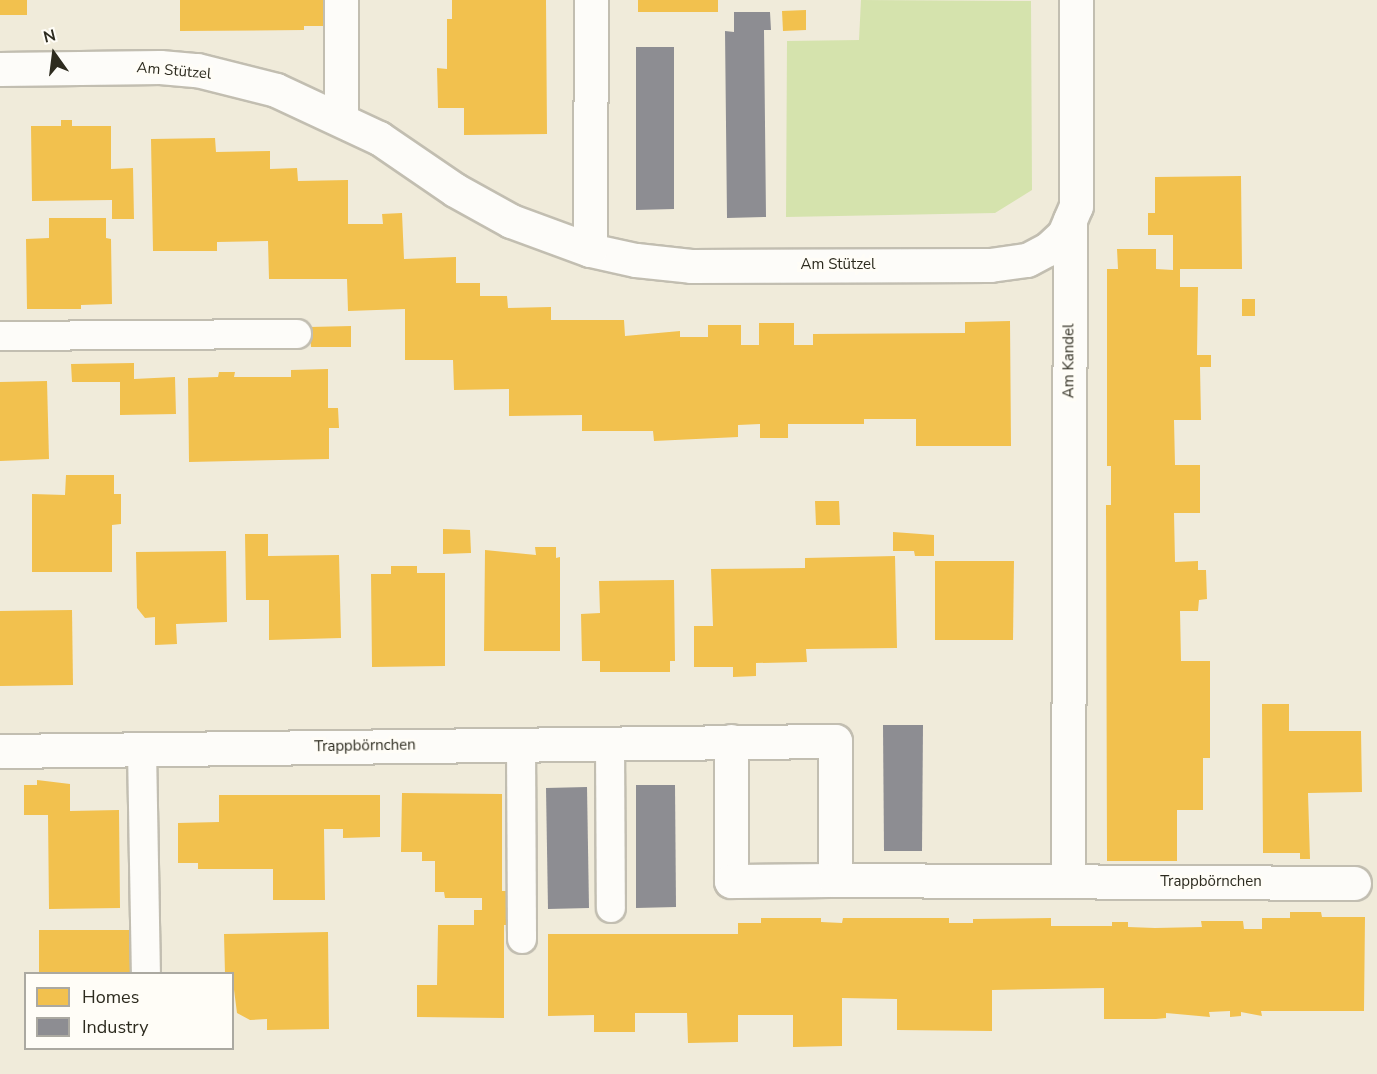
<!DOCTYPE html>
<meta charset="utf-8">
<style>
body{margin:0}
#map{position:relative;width:1377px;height:1074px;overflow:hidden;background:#f0ebda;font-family:"Nunito Sans",sans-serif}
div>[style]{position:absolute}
.green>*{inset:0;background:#d5e3ad}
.homes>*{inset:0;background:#f2c14e}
.industry>*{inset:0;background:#8d8d92}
.roads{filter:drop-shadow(2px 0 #c2beb1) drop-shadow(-2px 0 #c2beb1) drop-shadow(0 2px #c2beb1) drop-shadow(0 -2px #c2beb1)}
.service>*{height:28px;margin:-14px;padding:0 14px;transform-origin:14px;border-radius:14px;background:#fdfcf9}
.minor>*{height:33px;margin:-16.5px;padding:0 16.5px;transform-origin:16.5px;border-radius:16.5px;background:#fdfcf9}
span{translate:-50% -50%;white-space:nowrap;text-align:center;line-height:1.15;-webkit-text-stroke:6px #fffdf7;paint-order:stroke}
.street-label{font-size:15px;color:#2d2b1f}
.legend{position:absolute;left:24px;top:972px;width:210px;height:78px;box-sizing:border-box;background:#fffdf7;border:2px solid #aba9a1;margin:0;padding:8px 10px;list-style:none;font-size:18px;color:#2d2b1f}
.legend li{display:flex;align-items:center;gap:12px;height:30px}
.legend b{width:30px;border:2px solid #aba9a1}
.north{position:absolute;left:24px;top:24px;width:60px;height:60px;-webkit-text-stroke:4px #fffdf7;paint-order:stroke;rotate:346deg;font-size:16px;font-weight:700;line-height:24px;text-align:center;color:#2d2b1f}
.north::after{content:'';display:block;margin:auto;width:21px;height:27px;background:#2d2b1f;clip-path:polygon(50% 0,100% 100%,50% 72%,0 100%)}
</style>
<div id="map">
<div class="green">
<div style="clip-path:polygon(861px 0,1031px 1px,1032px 190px,995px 213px,786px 217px,787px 41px,859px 40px)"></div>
</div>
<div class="homes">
<div style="clip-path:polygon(0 0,27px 0,27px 15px,0 15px)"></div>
<div style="clip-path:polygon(180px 0,324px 0,324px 26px,304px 26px,304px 30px,180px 31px)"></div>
<div style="clip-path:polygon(452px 0,546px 0,547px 134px,464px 135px,464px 108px,438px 108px,437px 68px,447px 69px,447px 19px,452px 19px)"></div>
<div style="clip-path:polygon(638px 0,718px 0,718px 12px,638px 12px)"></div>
<div style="clip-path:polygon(806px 10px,806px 30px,783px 31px,782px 11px)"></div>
<div style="clip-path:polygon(61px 120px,72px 120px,72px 126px,111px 126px,111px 169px,133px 168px,134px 219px,112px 219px,112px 200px,32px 201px,31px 126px,61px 126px)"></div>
<div style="clip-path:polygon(215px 138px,216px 152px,270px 151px,270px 169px,297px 168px,298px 181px,348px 180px,348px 224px,383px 224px,382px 214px,402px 213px,404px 259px,456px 257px,456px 283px,480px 283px,480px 296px,507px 296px,508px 308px,551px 307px,551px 320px,624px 320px,625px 336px,680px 331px,680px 337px,708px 337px,708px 325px,741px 325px,741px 345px,759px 345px,759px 323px,794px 323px,794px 345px,813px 345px,813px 334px,965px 333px,965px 322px,1010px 321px,1011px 446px,916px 446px,916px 419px,864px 419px,864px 424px,788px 424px,788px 438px,760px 438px,760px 424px,738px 425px,738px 437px,654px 441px,653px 431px,582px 431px,582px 415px,509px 416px,509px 389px,454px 390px,453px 360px,405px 360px,405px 309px,348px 311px,347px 279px,269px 279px,268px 241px,217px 242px,217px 251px,153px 251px,151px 139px)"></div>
<div style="clip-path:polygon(1241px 176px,1242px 269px,1180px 269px,1180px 287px,1198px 287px,1197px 355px,1211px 355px,1211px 367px,1200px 367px,1201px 420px,1174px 420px,1175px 465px,1200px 465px,1200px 513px,1174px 513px,1175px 562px,1198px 561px,1198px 570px,1206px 570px,1207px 599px,1199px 600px,1198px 611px,1180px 611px,1181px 661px,1210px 661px,1210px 758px,1203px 758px,1203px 810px,1177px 810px,1177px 861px,1107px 861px,1106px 505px,1111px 505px,1111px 466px,1107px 466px,1107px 269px,1118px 269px,1117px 249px,1156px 249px,1156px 269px,1173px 270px,1173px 235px,1148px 235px,1148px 213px,1155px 213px,1155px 177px)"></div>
<div style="clip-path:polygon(49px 218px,106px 218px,106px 238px,111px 239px,112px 304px,81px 305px,81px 309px,27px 309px,26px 239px,49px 238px)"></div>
<div style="clip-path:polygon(1242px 299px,1255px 299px,1255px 316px,1242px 316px)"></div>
<div style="clip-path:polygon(351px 326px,351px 347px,311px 347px,310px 327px)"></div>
<div style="clip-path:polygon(134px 363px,134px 379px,175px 377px,176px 414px,120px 415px,120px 382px,72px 382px,71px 364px)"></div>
<div style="clip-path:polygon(328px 369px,328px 408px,338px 408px,339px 428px,329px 428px,329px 459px,189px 462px,188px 378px,218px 377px,219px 372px,235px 372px,234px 377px,291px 377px,291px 370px)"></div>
<div style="clip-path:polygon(47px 381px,49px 459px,0 461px,0 382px)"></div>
<div style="clip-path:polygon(66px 475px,114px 475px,114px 494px,121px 494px,121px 524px,112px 525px,112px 572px,32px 572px,32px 494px,65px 495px)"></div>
<div style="clip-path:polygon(815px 501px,839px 501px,840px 525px,816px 525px)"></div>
<div style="clip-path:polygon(443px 529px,470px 530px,471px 553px,443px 554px)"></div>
<div style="clip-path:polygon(893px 532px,934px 535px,934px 556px,915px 556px,914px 551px,893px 551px)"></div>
<div style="clip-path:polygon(245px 534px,268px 534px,268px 556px,339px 555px,341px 638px,269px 640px,269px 600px,246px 600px)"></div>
<div style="clip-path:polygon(535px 547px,556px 547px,556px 558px,560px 557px,560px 651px,484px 651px,485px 550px,536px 555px)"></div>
<div style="clip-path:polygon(226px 551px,227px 622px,176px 624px,177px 644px,155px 645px,155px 617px,145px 618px,137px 608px,136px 552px)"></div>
<div style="clip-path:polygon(895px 556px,897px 648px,806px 649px,807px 662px,756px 663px,756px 676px,733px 677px,733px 667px,694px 667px,694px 626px,713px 626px,711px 569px,805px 568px,805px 558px)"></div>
<div style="clip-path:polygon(935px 561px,1014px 561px,1013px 640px,935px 640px)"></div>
<div style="clip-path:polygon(391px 566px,417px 566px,417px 573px,445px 573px,445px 666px,372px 667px,371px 574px,391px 574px)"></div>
<div style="clip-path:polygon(674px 580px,675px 661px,670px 661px,670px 672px,600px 672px,600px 661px,582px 661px,581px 614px,600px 613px,599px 581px)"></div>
<div style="clip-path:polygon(72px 610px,73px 685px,0 686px,0 611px)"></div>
<div style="clip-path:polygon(1262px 704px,1289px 704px,1289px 731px,1361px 731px,1362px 792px,1308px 793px,1310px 859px,1300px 859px,1300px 853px,1263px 853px)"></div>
<div style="clip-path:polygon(37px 780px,70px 784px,70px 811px,119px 810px,120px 908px,49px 909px,48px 815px,24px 815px,24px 785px,37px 785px)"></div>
<div style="clip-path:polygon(402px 793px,502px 794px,502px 891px,510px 891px,510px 925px,504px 925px,504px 1018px,417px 1017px,417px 985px,437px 985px,438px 925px,474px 925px,474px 910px,482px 910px,482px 898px,445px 898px,444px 892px,435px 892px,435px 861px,422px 861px,422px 852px,401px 852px)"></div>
<div style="clip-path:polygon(219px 795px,380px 795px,380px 837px,343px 838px,343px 829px,324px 829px,325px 900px,273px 900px,273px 869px,198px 869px,198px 863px,178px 863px,178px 823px,219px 822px)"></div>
<div style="clip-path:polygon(1290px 912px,1321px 912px,1322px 917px,1365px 917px,1364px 1011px,1261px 1011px,1262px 1016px,1241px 1012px,1241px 1016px,1230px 1017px,1230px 1011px,1209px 1012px,1210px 1017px,1166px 1013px,1166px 1018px,1156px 1019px,1104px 1019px,1104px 988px,992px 990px,992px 1031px,897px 1030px,897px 999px,842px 998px,842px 1046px,793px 1047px,793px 1015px,738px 1015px,738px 1042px,688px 1043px,687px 1013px,635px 1013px,635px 1032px,594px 1032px,594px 1015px,548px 1016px,548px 934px,738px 934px,738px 923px,761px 923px,761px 918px,821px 918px,821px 922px,842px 923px,843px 918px,949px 918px,949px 923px,973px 923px,973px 919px,1051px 918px,1051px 926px,1112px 926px,1112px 922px,1128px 922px,1128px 927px,1155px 928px,1202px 927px,1201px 921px,1243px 921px,1244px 929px,1262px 929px,1262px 918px,1290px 918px)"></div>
<div style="clip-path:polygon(39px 930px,133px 930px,133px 974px,39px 974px)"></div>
<div style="clip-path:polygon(328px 932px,329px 1029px,267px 1030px,267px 1019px,250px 1020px,237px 1013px,232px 974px,225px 974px,224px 934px)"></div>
</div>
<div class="industry">
<div style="clip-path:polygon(734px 12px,770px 12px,771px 30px,764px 30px,766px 217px,727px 218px,725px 31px,734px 32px)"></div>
<div style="clip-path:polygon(636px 47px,674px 47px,674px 209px,636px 210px)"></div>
<div style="clip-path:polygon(883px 725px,923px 725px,922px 851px,884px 851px)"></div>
<div style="clip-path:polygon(636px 785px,675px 785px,676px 907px,636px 908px)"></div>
<div style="clip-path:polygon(587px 787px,589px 908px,548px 909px,546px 788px)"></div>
</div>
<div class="roads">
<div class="service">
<div style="left:0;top:336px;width:297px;rotate:-0.4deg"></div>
<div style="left:610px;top:743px;width:165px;rotate:89.7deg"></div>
<div style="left:521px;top:744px;width:195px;rotate:89.7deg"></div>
<div style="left:142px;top:749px;width:225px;rotate:89deg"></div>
</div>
<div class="minor">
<div style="left:0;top:69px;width:160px;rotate:-0.7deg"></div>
<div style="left:160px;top:67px;width:37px;rotate:5deg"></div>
<div style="left:197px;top:70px;width:81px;rotate:14.2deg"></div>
<div style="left:276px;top:90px;width:114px;rotate:25deg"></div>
<div style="left:379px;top:138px;width:92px;rotate:34.4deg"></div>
<div style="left:455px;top:190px;width:64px;rotate:29deg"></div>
<div style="left:511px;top:221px;width:84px;rotate:20.2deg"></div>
<div style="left:590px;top:250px;width:47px;rotate:12.3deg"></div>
<div style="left:636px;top:260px;width:55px;rotate:6.2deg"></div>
<div style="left:691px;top:266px;width:299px;rotate:-0.2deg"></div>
<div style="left:990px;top:265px;width:37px;rotate:-8deg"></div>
<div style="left:1027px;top:260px;width:24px;rotate:-28deg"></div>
<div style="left:1048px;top:249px;width:22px;rotate:-43deg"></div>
<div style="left:1064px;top:234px;width:30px;rotate:-67deg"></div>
<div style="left:1076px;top:206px;width:206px;rotate:-90deg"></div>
<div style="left:341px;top:118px;width:118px;rotate:-90deg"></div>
<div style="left:590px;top:250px;width:250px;rotate:-89.8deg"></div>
<div style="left:731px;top:741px;width:140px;rotate:90deg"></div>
<div style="left:731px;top:881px;width:104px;rotate:-0.6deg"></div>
<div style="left:0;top:751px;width:835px;rotate:-0.69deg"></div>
<div style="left:835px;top:741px;width:139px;rotate:90deg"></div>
<div style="left:835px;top:880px;width:519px;rotate:0.33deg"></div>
<div style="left:1068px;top:881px;width:661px;rotate:-89.83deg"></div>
</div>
</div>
<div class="street-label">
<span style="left:174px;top:71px;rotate:5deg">Am Stützel</span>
<span style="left:838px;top:265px">Am Stützel</span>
<span style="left:1069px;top:361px;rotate:-90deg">Am Kandel</span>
<span style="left:365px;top:746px;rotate:-1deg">Trappbörnchen</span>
<span style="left:1211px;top:882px">Trappbörnchen</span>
</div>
<ul class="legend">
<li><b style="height:16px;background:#f2c14e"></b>Homes</li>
<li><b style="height:16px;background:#8d8d92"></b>Industry</li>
</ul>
<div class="north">N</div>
</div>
